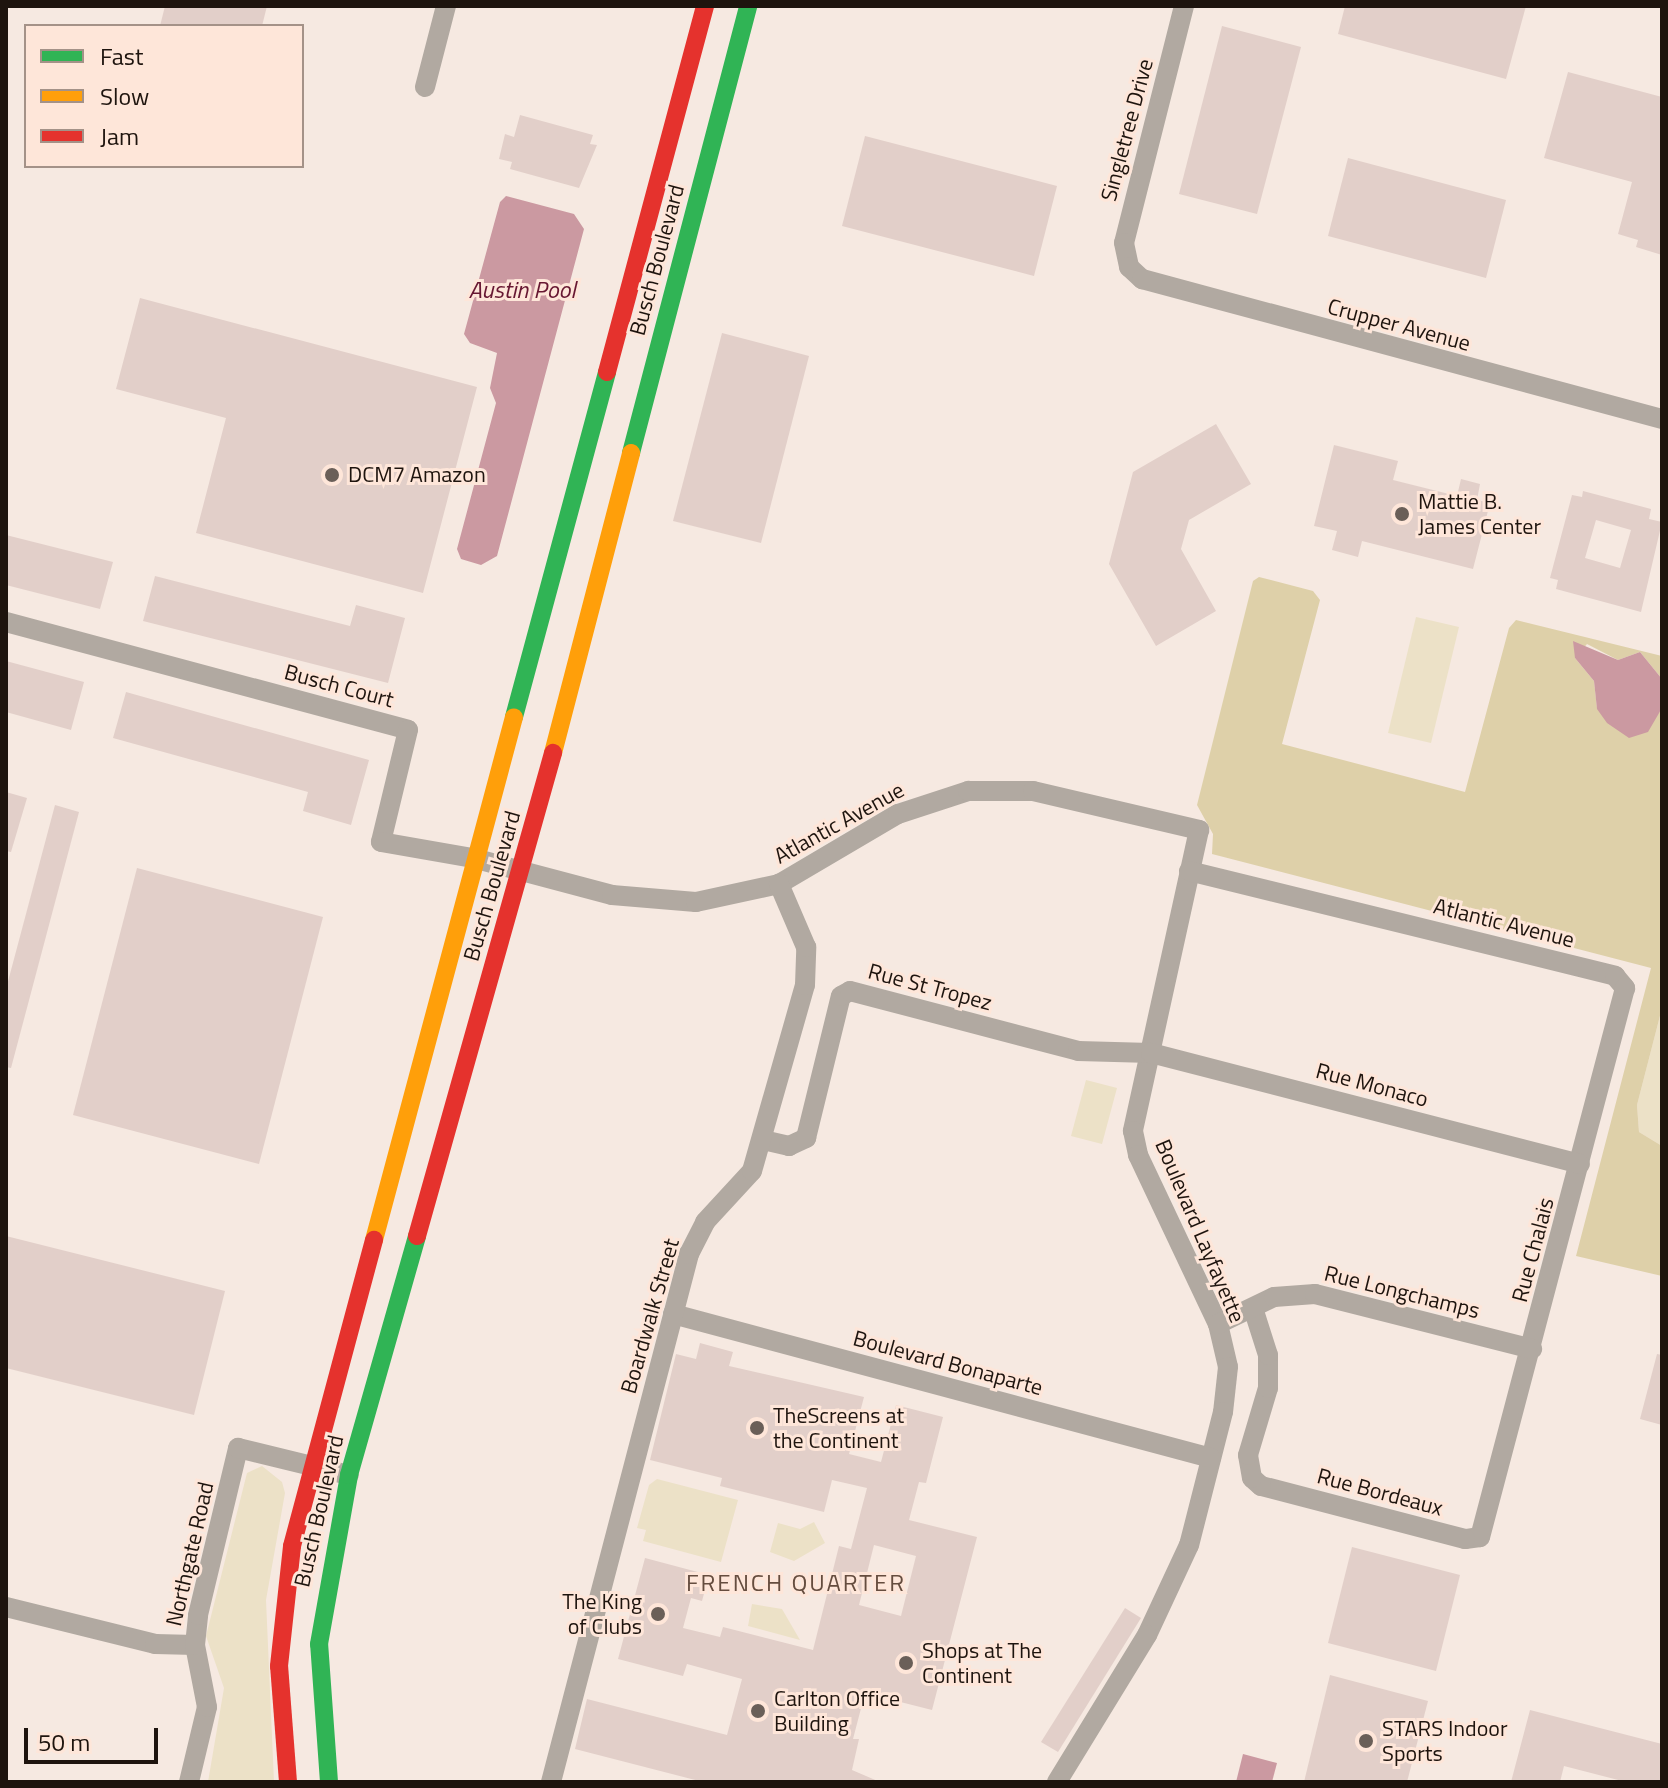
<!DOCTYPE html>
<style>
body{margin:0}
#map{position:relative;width:1668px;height:1788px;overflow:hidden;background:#f6e9e1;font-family:"Titillium Web",sans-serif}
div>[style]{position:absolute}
.green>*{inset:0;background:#ece1c7}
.forest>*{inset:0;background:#ded0a9}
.water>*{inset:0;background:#cb99a1}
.building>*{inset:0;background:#e2cfc9}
.street>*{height:20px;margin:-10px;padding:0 10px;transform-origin:10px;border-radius:10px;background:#b1a9a1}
.fast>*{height:18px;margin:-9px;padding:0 9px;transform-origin:9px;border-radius:9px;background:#30b455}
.slow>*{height:18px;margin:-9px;padding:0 9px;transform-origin:9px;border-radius:9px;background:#ff9f0a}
.jam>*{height:18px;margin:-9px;padding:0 9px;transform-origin:9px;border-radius:9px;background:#e5322d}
.dots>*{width:22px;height:22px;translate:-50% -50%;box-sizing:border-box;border:4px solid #fee6d9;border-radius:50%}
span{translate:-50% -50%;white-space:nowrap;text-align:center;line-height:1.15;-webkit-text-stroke:6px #fee6d9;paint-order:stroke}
.street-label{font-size:22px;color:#1e140e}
.poi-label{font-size:22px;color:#1e140e}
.left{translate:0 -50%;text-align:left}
.right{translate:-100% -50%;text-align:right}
.water-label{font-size:24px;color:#671732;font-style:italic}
.neighbourhood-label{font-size:24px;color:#654d3f;letter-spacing:2px}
.frame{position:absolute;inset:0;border:8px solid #1e140e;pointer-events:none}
.legend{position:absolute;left:24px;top:24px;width:280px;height:144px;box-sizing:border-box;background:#fee6d9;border:2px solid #a49288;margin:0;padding:10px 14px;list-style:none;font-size:24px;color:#1e140e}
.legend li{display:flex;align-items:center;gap:16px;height:40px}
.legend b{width:40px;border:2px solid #a49288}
.scale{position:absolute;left:24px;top:1728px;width:134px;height:36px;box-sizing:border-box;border:4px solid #1e140e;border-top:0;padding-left:10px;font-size:24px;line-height:28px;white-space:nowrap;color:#1e140e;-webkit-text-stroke:6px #fee6d9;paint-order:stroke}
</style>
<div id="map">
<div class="green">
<div style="clip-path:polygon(1416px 617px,1459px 627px,1431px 743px,1388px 733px)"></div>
<div style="clip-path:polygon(1662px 1008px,1662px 1146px,1639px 1132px,1637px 1105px)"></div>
<div style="clip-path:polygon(1086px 1080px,1117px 1088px,1102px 1144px,1071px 1136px)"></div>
<div style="clip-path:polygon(262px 1466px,282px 1482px,285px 1493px,266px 1600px,274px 1782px,208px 1782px,224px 1688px,206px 1636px,247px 1473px)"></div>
<div style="clip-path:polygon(657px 1479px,738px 1500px,721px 1562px,643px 1541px,646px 1530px,637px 1528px,649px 1485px)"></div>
<div style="clip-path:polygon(814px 1522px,825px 1543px,794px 1561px,770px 1552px,778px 1523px,800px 1529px)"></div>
<div style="clip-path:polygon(752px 1604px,782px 1609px,800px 1640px,748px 1626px)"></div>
</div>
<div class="forest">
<div style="clip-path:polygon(1259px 577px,1313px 591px,1320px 600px,1282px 744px,1465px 792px,1509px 628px,1516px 620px,1662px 656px,1662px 679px,1640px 652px,1618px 660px,1587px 644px,1575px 658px,1594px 681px,1597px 708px,1658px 714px,1662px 708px,1662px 1008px,1637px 1105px,1639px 1132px,1662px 1146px,1662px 1276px,1576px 1256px,1651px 968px,1212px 854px,1213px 834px,1197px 805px,1253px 581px)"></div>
</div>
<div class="water">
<div style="clip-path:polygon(506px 196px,574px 214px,584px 229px,497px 556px,481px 565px,461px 559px,457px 549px,496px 403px,490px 388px,497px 353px,470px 343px,464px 334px,500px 202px)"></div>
<div style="clip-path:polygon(1573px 641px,1618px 660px,1640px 652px,1662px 679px,1662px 708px,1648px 732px,1629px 738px,1607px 723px,1597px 709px,1594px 681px,1575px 658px)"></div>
<div style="clip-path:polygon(1243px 1754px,1277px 1763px,1272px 1782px,1236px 1782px)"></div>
</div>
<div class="building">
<div style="clip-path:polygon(165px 6px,267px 6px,262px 26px,160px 26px)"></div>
<div style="clip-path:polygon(1345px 6px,1526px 6px,1506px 79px,1338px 34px)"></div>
<div style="clip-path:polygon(1222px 26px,1301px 47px,1257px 214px,1179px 194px)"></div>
<div style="clip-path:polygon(1568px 72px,1662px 97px,1662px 255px,1636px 247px,1638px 240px,1618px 234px,1632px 182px,1544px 158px)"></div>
<div style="clip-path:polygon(520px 115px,593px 135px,590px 144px,597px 145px,579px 188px,510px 169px,512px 162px,499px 159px,505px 134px,514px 137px)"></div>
<div style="clip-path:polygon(865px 136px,1057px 186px,1034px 276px,842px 226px)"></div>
<div style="clip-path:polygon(1348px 158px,1506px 200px,1486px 278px,1328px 236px)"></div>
<div style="clip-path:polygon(140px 298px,477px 387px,423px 593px,196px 533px,226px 418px,116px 389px)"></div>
<div style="clip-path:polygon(722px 333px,809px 356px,761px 543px,673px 521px)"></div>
<div style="clip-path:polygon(1216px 424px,1251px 484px,1189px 520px,1181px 549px,1216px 611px,1156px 646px,1109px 564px,1133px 472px)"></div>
<div style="clip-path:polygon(1334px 445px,1398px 461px,1393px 480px,1457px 496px,1461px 479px,1480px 484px,1477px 500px,1490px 503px,1473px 569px,1362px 541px,1358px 557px,1332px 550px,1337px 531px,1314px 526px)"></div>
<div style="clip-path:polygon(evenodd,1583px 491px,1651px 509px,1649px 519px,1662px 522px,1641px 612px,1556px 589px,1558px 580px,1550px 578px,1572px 495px,1582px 497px,1583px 491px,1596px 520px,1631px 530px,1620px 568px,1585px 558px,1596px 520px)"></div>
<div style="clip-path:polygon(6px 535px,113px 562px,100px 609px,6px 585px)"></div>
<div style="clip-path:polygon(155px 576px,350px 626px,356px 605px,405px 618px,388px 683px,143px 621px)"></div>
<div style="clip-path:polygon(6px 661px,84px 682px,71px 730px,6px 712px)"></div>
<div style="clip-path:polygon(126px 692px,369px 760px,351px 825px,303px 811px,308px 792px,113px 738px)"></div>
<div style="clip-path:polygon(6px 792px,27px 798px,11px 852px,6px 851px)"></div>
<div style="clip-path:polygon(55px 805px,79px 812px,11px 1068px,6px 1067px,6px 989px)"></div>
<div style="clip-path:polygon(137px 868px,323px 917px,259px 1164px,73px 1115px)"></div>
<div style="clip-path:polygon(6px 1236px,225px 1291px,194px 1415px,6px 1368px)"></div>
<div style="clip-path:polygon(evenodd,700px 1343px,733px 1352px,729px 1366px,864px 1397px,849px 1454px,881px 1462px,896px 1405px,943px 1417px,926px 1483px,919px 1482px,909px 1520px,977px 1537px,932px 1710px,865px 1693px,853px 1739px,859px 1739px,852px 1770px,880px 1782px,703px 1782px,575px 1749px,587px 1699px,727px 1735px,742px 1679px,687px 1664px,683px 1676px,618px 1659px,645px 1558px,709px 1575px,702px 1601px,691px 1598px,683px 1628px,720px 1637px,723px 1627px,813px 1650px,839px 1546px,851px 1549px,867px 1488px,832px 1480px,824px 1512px,720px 1486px,722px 1478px,650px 1460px,676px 1354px,696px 1359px,700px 1343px,874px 1545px,916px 1556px,901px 1616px,859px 1605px,874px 1545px)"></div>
<div style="clip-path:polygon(1657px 1354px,1662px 1355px,1662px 1425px,1640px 1419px)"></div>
<div style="clip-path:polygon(1352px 1547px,1460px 1575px,1436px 1671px,1328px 1643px)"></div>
<div style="clip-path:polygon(1125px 1608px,1141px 1618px,1058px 1752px,1041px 1742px)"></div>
<div style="clip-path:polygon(1330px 1675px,1428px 1701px,1407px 1782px,1304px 1782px)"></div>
<div style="clip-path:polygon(1530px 1710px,1662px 1744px,1662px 1782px,1626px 1782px,1564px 1766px,1560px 1782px,1511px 1782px)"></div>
</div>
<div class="street">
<div style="left:1184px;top:6px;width:244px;rotate:104.2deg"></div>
<div style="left:1124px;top:243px;width:25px;rotate:78deg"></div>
<div style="left:1129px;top:267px;width:18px;rotate:43deg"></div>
<div style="left:1142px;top:279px;width:539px;rotate:15.07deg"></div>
<div style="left:425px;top:87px;width:84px;rotate:-75.5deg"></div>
<div style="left:6px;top:622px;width:416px;rotate:15deg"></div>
<div style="left:408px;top:730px;width:115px;rotate:103.6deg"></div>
<div style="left:381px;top:842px;width:93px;rotate:9.9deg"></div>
<div style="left:473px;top:858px;width:144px;rotate:14.9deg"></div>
<div style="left:612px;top:895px;width:84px;rotate:4.8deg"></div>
<div style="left:696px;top:902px;width:85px;rotate:-12.2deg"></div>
<div style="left:779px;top:884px;width:138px;rotate:-30.5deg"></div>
<div style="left:898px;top:814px;width:74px;rotate:-18.2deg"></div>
<div style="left:968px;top:791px;width:65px"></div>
<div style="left:1033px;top:791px;width:171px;rotate:13.2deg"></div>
<div style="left:1199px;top:830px;width:308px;rotate:102.4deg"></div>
<div style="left:1133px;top:1131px;width:25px;rotate:78deg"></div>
<div style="left:1138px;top:1155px;width:187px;rotate:64.7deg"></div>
<div style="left:1218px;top:1324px;width:44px;rotate:76.9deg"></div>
<div style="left:1228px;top:1367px;width:45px;rotate:96.3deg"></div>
<div style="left:1223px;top:1412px;width:137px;rotate:104.3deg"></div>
<div style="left:1189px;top:1545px;width:99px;rotate:115deg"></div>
<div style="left:1147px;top:1635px;width:172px;rotate:121.5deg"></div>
<div style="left:1189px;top:871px;width:439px;rotate:13.8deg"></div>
<div style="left:1615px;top:976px;width:16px;rotate:50deg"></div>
<div style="left:1625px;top:988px;width:568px;rotate:104.79deg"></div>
<div style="left:1480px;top:1537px;width:15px;rotate:172deg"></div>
<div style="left:1465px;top:1539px;width:211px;rotate:-165.4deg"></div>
<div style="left:1261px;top:1486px;width:12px;rotate:-138deg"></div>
<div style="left:1252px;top:1478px;width:23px;rotate:-100deg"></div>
<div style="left:1248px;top:1455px;width:70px;rotate:-73.4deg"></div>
<div style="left:1268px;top:1388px;width:33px;rotate:-90deg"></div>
<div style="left:1268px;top:1355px;width:49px;rotate:-107.7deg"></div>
<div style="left:763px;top:1140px;width:27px;rotate:13deg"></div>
<div style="left:789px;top:1146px;width:19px;rotate:-25deg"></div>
<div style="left:806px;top:1138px;width:146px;rotate:-76.2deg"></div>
<div style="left:841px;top:996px;width:10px;rotate:-29deg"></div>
<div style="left:850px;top:991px;width:236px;rotate:14.7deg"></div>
<div style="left:1078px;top:1051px;width:73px;rotate:1.6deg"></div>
<div style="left:1151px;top:1053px;width:443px;rotate:14.5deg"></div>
<div style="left:673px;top:1314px;width:557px;rotate:14.98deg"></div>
<div style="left:1218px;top:1324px;width:62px;rotate:-25.7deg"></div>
<div style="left:1274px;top:1297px;width:41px;rotate:-4.2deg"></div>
<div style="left:1315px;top:1294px;width:224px;rotate:14.2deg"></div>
<div style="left:6px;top:1607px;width:154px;rotate:13.9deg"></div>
<div style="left:155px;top:1644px;width:40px;rotate:1.4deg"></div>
<div style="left:189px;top:1782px;width:77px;rotate:-76.5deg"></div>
<div style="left:207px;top:1707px;width:63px;rotate:-101deg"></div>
<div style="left:195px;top:1645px;width:30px;rotate:-84deg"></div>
<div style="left:198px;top:1615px;width:172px;rotate:-76.5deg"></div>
<div style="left:238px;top:1448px;width:114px;rotate:13.7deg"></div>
<div style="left:551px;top:1782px;width:546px;rotate:-75.35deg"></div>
<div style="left:689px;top:1254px;width:36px;rotate:-63deg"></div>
<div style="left:705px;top:1222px;width:69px;rotate:-47.3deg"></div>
<div style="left:752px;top:1171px;width:193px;rotate:-74.1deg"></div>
<div style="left:805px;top:985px;width:38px;rotate:-88deg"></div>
<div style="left:806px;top:947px;width:69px;rotate:-113.2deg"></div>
</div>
<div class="fast">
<div style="left:631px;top:453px;width:462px;rotate:-75.3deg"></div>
<div style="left:514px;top:717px;width:357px;rotate:-74.9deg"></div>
<div style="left:329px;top:1782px;width:138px;rotate:-94.1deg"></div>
<div style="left:319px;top:1644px;width:172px;rotate:-79.9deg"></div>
<div style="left:349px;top:1475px;width:248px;rotate:-74.1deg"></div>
</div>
<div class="slow">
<div style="left:553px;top:753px;width:310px;rotate:-75.4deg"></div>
<div style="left:374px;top:1240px;width:541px;rotate:-75.01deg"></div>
</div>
<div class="jam">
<div style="left:607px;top:372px;width:379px;rotate:-75deg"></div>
<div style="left:417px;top:1236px;width:502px;rotate:-74.27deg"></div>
<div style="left:288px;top:1782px;width:116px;rotate:-94.4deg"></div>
<div style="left:279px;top:1666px;width:121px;rotate:-83.8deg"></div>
<div style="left:292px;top:1546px;width:317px;rotate:-75deg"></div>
</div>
<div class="dots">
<div style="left:332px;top:475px;background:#6a5f58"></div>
<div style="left:1402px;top:514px;background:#6a5f58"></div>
<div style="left:757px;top:1428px;background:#6a5f58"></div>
<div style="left:658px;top:1614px;background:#6a5f58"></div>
<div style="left:906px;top:1663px;background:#6a5f58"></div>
<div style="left:758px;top:1711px;background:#6a5f58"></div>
<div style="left:1366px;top:1741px;background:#6a5f58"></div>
</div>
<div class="street-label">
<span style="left:1127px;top:130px;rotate:-75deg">Singletree Drive</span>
<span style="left:657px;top:260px;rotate:-75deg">Busch Boulevard</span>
<span style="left:1399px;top:325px;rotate:15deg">Crupper Avenue</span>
<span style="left:339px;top:686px;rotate:15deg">Busch Court</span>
<span style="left:839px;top:823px;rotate:-29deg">Atlantic Avenue</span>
<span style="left:492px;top:886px;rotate:-74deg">Busch Boulevard</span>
<span style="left:1504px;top:923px;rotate:14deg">Atlantic Avenue</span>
<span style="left:930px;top:987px;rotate:15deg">Rue St Tropez</span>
<span style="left:1372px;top:1085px;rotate:15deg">Rue Monaco</span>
<span style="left:1200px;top:1231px;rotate:67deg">Boulevard Layfayette</span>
<span style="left:1533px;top:1250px;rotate:-75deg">Rue Chalais</span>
<span style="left:1402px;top:1292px;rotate:14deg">Rue Longchamps</span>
<span style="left:650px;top:1316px;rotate:-74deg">Boardwalk Street</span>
<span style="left:948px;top:1363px;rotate:15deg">Boulevard Bonaparte</span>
<span style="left:1380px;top:1492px;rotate:15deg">Rue Bordeaux</span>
<span style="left:319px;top:1511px;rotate:-77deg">Busch Boulevard</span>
<span style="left:190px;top:1554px;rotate:-77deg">Northgate Road</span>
</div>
<div class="poi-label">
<span class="left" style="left:348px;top:475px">DCM7 Amazon</span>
<span class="left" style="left:1418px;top:514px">Mattie B.<br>James Center</span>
<span class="left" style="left:773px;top:1428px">TheScreens at<br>the Continent</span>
<span class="right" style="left:642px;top:1614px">The King<br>of Clubs</span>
<span class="left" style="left:922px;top:1663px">Shops at The<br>Continent</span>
<span class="left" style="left:774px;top:1711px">Carlton Office<br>Building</span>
<span class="left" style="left:1382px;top:1741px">STARS Indoor<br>Sports</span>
</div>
<div class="water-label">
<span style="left:522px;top:290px">Austin Pool</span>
</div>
<div class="neighbourhood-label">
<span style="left:796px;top:1583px">FRENCH QUARTER</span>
</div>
<div class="frame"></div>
<ul class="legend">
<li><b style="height:10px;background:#30b455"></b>Fast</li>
<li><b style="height:10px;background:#ff9f0a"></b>Slow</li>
<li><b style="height:10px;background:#e5322d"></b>Jam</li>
</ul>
<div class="scale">50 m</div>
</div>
